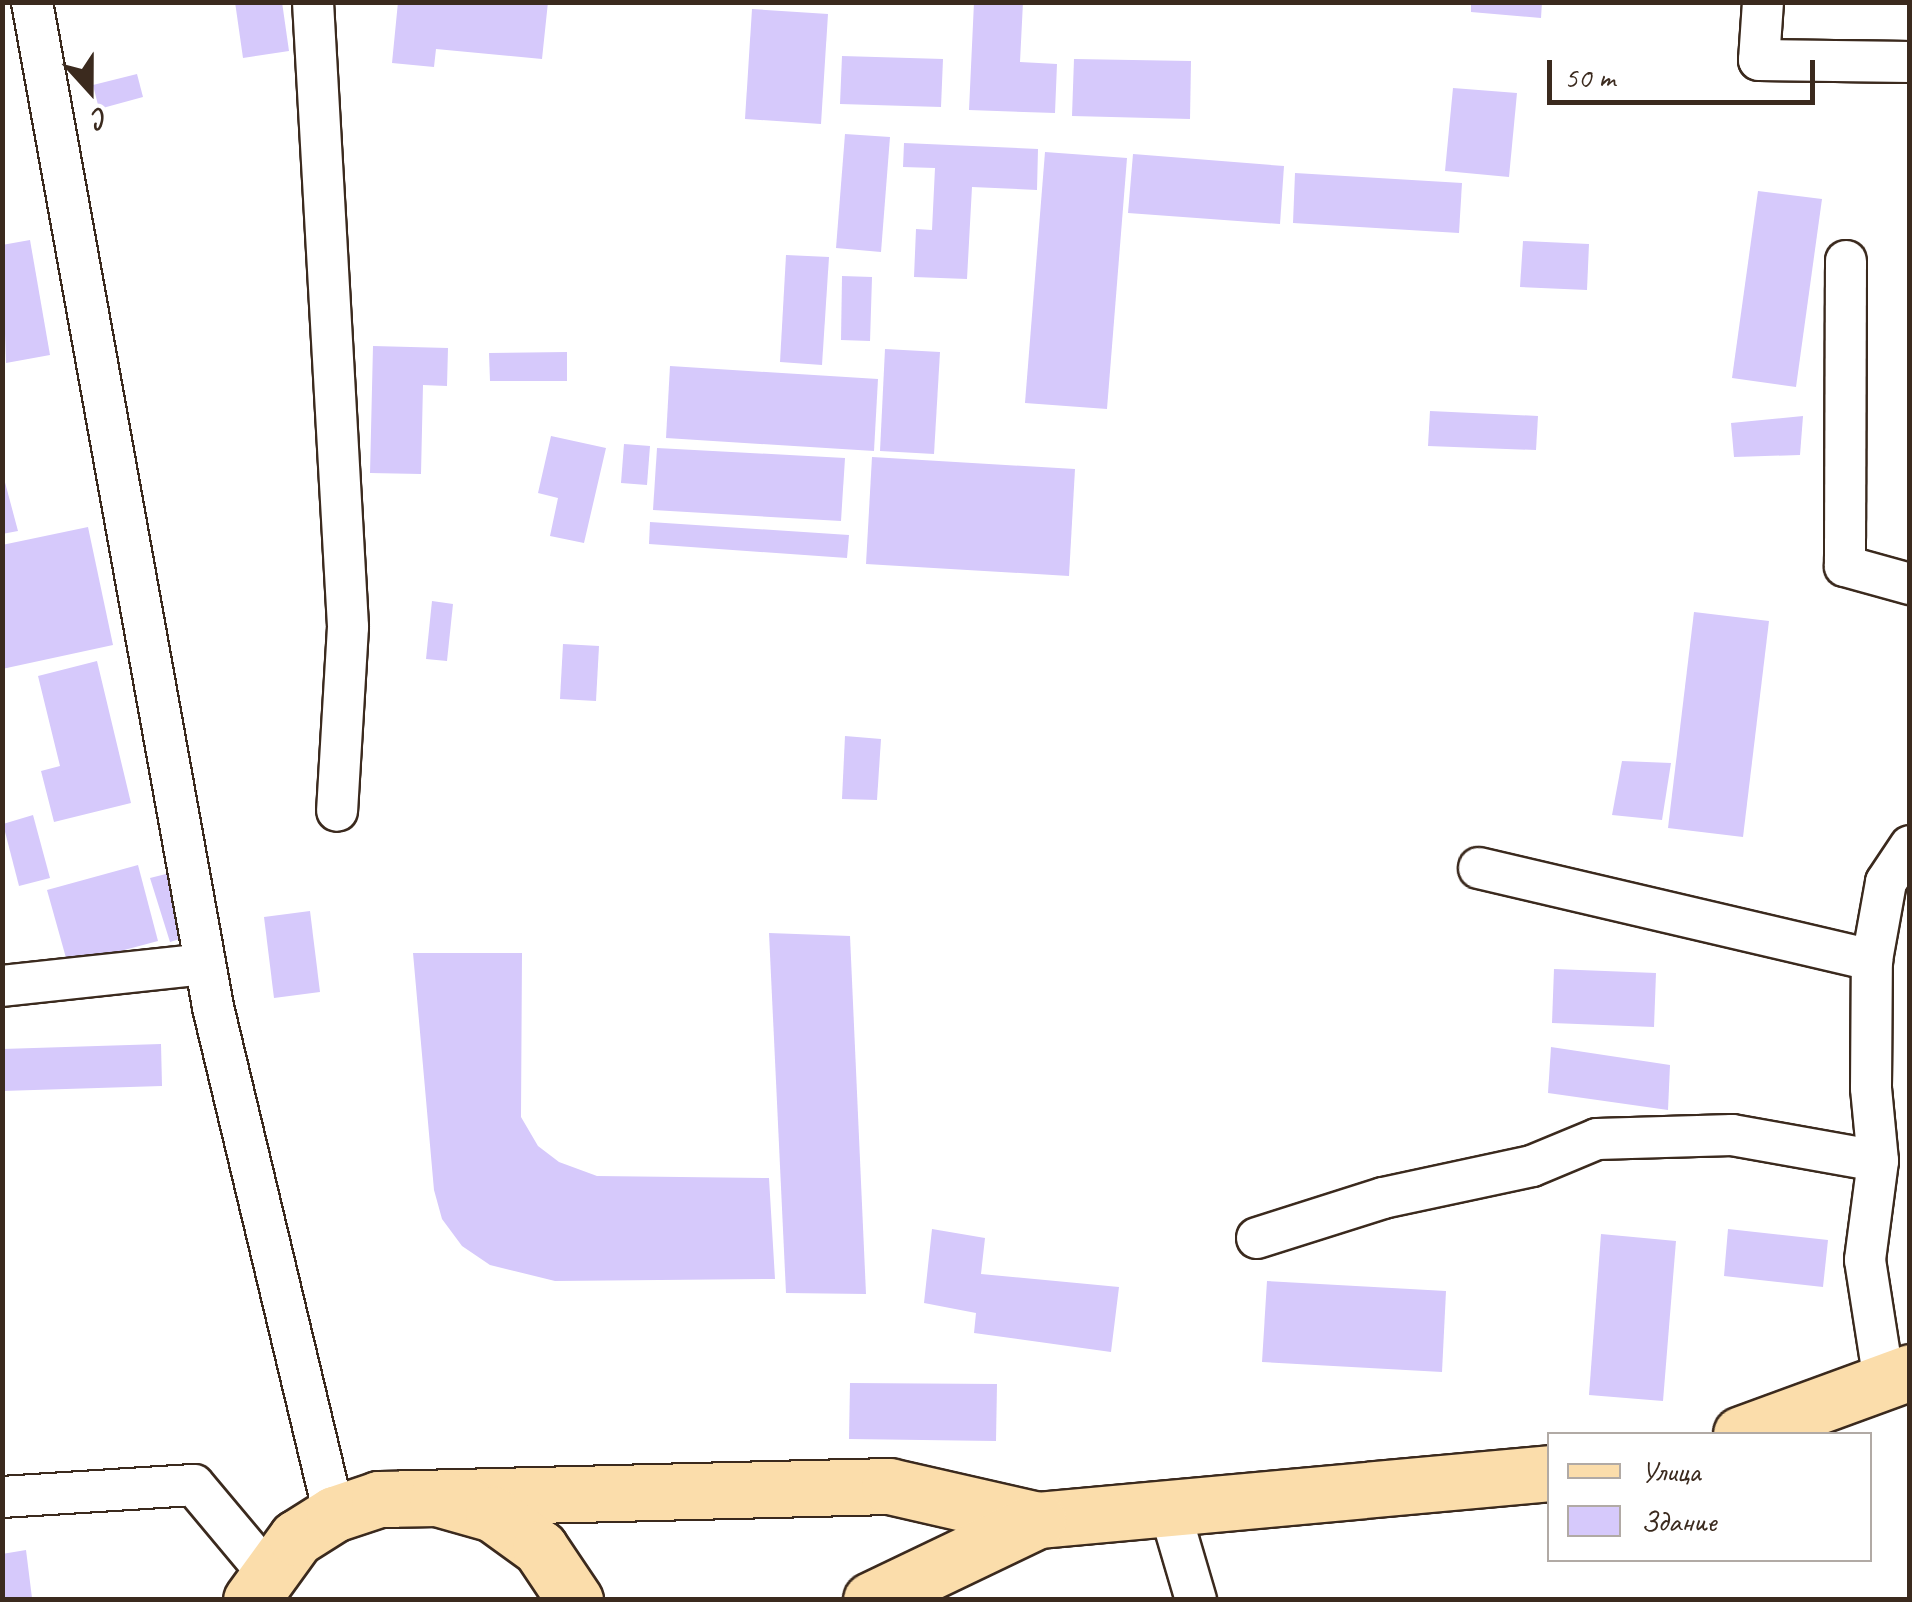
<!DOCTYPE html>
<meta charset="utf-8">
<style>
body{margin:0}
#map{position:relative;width:1912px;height:1602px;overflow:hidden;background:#fff;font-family:Caveat,sans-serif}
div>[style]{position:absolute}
.building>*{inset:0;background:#d6c9fb}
.roads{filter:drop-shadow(2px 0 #3b2a1e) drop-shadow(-2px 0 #3b2a1e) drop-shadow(0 2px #3b2a1e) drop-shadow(0 -2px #3b2a1e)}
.minor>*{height:40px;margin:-20px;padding:0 20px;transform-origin:20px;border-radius:20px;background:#fff}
.primary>*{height:55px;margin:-27.5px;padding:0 27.5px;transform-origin:27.5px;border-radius:27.5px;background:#fbddab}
span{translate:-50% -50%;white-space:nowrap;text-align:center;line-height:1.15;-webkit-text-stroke:9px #fff;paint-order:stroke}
.frame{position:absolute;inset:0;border:5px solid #3b2a1e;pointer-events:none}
.legend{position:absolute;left:1547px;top:1432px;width:325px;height:130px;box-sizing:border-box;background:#fff;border:2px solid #b1aaa5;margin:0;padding:12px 18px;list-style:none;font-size:30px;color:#3b2a1e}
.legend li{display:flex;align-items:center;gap:20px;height:50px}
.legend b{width:50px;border:2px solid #b1aaa5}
.north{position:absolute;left:40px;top:40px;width:100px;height:100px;-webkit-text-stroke:8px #fff;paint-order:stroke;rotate:159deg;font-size:28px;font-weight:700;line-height:40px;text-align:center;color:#3b2a1e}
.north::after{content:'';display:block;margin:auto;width:35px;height:45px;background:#3b2a1e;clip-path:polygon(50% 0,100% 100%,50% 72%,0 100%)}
.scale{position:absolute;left:1547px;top:60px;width:268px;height:45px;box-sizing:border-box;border:5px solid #3b2a1e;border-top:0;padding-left:12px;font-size:30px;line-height:35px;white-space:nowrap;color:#3b2a1e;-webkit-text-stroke:8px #fff;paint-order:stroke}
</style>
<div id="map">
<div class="building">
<div style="clip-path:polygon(235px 2px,282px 2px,289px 51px,243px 58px)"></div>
<div style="clip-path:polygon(398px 2px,548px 2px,542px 59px,436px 49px,434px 67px,392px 63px)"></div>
<div style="clip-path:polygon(974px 2px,1023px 2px,1020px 62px,1057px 64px,1055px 113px,969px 110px)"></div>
<div style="clip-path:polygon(1471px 2px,1542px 2px,1541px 18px,1471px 12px)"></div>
<div style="clip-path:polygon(752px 9px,828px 14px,821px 124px,745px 119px)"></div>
<div style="clip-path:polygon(842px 56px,943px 59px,941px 107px,840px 104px)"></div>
<div style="clip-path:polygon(1074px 59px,1191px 61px,1190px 119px,1072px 116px)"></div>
<div style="clip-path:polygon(137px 74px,143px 97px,99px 109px,93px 85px)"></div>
<div style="clip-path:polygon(1453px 88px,1517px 93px,1509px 177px,1445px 171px)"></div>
<div style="clip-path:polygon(845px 134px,890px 137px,881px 252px,836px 248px)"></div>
<div style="clip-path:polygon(904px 143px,1038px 149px,1037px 190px,972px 187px,967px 279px,914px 277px,916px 229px,932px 230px,935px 168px,903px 167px)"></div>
<div style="clip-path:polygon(1045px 152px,1127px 158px,1107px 409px,1025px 403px)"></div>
<div style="clip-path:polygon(1133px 154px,1284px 166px,1280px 224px,1128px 213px)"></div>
<div style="clip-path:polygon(1295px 173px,1462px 183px,1459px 233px,1293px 223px)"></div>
<div style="clip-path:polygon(1758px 191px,1822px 199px,1796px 387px,1732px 378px)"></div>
<div style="clip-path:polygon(30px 240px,50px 355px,6px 363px,2px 245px)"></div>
<div style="clip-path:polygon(1523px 241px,1589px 244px,1587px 290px,1520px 287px)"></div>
<div style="clip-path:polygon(786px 255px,829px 257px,822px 365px,780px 362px)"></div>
<div style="clip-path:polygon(842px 276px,872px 277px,870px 341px,841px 340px)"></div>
<div style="clip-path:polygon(373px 346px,448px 348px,447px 386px,423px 385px,421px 474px,370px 473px)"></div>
<div style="clip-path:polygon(885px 349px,940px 352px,934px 454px,880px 451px)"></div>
<div style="clip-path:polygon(567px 352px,567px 381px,490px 381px,489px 353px)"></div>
<div style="clip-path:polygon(670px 366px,878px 379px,874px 451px,666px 438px)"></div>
<div style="clip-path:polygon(1430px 411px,1538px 416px,1536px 450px,1428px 446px)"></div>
<div style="clip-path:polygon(1803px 416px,1800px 455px,1734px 457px,1731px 423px)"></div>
<div style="clip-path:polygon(551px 436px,606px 448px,584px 543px,550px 536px,558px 498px,538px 493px)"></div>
<div style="clip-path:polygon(624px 444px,650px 446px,647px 485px,621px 483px)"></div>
<div style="clip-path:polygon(657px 448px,845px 458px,841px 521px,653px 510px)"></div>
<div style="clip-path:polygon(872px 457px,1075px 469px,1069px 576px,866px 564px)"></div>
<div style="clip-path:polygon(2px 471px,18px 531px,2px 534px)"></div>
<div style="clip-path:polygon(650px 522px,849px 535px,847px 558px,649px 544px)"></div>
<div style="clip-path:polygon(88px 527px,113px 645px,2px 669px,2px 545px)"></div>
<div style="clip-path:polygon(432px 601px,453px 604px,447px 661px,426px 659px)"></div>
<div style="clip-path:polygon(1694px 612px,1769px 621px,1743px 837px,1668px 828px)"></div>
<div style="clip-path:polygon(563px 644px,599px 646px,596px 701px,560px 699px)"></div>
<div style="clip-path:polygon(97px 661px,131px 803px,54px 822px,41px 771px,60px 766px,38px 676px)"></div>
<div style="clip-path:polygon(845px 736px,881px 739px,877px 800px,842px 799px)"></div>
<div style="clip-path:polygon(1622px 761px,1671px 763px,1662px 820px,1612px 815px)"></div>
<div style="clip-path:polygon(33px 815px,50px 878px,19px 886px,3px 824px)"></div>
<div style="clip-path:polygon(138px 865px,158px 941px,68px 965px,47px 890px)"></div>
<div style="clip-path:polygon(170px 873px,189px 936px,170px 942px,150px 878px)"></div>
<div style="clip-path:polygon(310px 911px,320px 992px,274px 998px,264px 917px)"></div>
<div style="clip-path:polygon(769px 933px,850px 936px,866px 1294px,786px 1293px)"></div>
<div style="clip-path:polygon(413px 953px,522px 953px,521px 1117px,538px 1146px,559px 1162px,597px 1176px,769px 1178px,775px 1279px,555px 1281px,490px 1265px,462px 1246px,442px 1219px,434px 1190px)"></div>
<div style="clip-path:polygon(1554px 969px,1656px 973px,1654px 1027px,1552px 1023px)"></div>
<div style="clip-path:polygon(161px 1044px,162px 1086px,2px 1091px,2px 1049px)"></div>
<div style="clip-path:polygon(1551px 1047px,1670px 1065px,1668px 1110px,1548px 1093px)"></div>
<div style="clip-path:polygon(932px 1229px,985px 1238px,981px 1274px,1119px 1287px,1111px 1352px,974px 1333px,976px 1313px,924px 1303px)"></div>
<div style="clip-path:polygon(1728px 1229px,1828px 1240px,1823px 1287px,1724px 1276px)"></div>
<div style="clip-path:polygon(1601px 1234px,1676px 1241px,1663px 1401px,1589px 1395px)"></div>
<div style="clip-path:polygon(1267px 1281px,1446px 1291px,1442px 1372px,1262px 1362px)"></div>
<div style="clip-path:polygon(850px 1383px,997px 1384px,996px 1441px,849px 1439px)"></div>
<div style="clip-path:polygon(26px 1550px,32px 1598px,2px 1600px,2px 1554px)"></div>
</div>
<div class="roads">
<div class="minor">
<div style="left:32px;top:2px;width:1021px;rotate:79.79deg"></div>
<div style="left:213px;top:1007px;width:521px;rotate:76.58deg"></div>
<div style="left:313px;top:2px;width:626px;rotate:86.79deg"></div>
<div style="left:348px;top:627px;width:184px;rotate:93.4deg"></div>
<div style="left:1763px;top:2px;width:58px;rotate:93.9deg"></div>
<div style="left:1759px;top:60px;width:151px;rotate:0.8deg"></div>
<div style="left:1846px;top:261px;width:305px;rotate:90.2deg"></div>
<div style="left:1845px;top:566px;width:67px;rotate:15.5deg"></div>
<div style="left:1479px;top:868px;width:404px;rotate:13.2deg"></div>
<div style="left:2px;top:986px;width:204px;rotate:-6.2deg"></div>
<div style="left:1878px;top:1161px;width:73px;rotate:-95.5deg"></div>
<div style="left:1871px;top:1088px;width:128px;rotate:-89.6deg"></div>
<div style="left:1872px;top:960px;width:79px;rotate:-79.8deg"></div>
<div style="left:1886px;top:882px;width:43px;rotate:-56.3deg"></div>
<div style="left:1257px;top:1238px;width:132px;rotate:-17.6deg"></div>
<div style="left:1383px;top:1198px;width:152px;rotate:-12.1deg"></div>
<div style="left:1532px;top:1166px;width:70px;rotate:-22.6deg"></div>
<div style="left:1597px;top:1139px;width:135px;rotate:-1.7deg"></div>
<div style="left:1732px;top:1135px;width:148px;rotate:10.1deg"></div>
<div style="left:1878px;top:1161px;width:100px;rotate:97.5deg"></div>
<div style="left:1865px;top:1260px;width:122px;rotate:81.1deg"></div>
<div style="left:2px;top:1497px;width:192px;rotate:-3.6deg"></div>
<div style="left:194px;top:1485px;width:112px;rotate:50.1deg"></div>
<div style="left:1169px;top:1508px;width:96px;rotate:73.6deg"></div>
</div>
<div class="primary">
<div style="left:1741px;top:1434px;width:180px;rotate:-20.1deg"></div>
<div style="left:379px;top:1499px;width:510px;rotate:-1.46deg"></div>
<div style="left:889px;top:1486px;width:153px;rotate:12.9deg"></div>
<div style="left:1038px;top:1520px;width:514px;rotate:-5.24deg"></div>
<div style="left:251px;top:1600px;width:77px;rotate:-54deg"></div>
<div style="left:296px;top:1538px;width:45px;rotate:-32.3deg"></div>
<div style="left:334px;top:1514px;width:47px;rotate:-18.4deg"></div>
<div style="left:379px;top:1499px;width:58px;rotate:-1deg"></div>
<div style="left:437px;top:1498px;width:58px;rotate:15.9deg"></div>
<div style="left:493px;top:1514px;width:58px;rotate:35.9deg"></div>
<div style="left:540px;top:1548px;width:63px;rotate:56.1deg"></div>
<div style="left:871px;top:1600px;width:185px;rotate:-25.6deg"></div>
</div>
</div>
<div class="frame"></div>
<ul class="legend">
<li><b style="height:12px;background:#fbddab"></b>Улица</li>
<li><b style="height:28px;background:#d6c9fb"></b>Здание</li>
</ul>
<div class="north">С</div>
<div class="scale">50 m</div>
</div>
